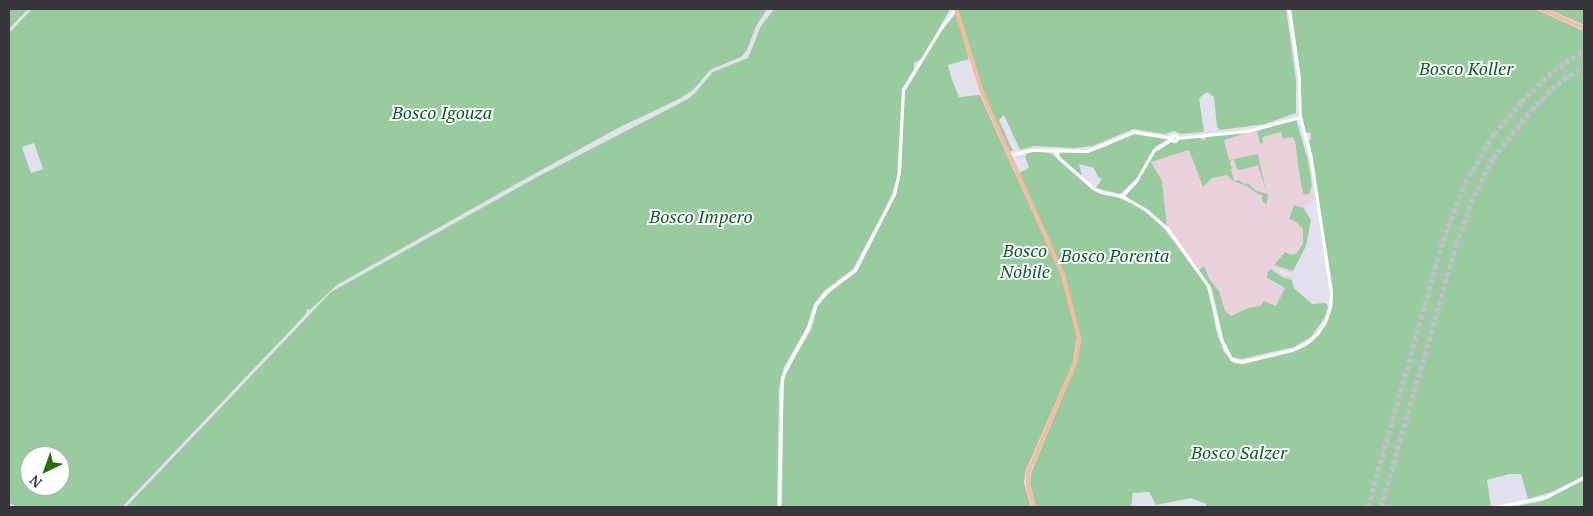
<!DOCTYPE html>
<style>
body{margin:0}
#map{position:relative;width:1593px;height:516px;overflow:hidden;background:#e2e2ee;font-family:"PT Serif",serif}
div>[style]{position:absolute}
.commercial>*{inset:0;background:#ead2dd}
.green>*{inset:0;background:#98cc9e}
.highway-tunnel>*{height:5px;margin-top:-2.5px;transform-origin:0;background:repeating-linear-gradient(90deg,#c0c0ca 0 5px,transparent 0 7.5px)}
.minor>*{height:3px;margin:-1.5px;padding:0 1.5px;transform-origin:1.5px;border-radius:1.5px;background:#fff}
.minor>.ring{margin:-1.5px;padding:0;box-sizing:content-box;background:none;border:3px solid #fff;border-radius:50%}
.major>*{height:4px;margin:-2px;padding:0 2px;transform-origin:2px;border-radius:2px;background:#fab99d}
span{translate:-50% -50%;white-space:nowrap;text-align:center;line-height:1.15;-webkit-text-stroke:4px #fff;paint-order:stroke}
.park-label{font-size:18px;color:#066024;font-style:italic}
.frame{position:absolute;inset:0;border:10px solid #37373b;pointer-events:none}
.north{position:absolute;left:20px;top:446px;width:50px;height:50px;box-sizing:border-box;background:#fff;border:1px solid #afafb1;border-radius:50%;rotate:222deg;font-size:14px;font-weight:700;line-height:20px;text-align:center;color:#37373b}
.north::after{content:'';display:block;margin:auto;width:18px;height:22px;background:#286f0e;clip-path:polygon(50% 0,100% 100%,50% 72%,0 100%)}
</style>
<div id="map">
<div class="commercial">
<div style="clip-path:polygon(1253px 131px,1257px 131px,1260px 144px,1262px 136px,1281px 132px,1295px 140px,1297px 159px,1311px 190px,1312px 185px,1314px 200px,1309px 203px,1315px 203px,1303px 205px,1311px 220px,1303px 208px,1289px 216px,1289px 219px,1296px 222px,1303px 229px,1304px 238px,1297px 253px,1275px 265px,1293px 271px,1293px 273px,1274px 267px,1283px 275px,1293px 277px,1292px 280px,1285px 279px,1274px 270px,1270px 281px,1285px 288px,1276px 307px,1264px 301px,1260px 306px,1248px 308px,1231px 316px,1225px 311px,1219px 291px,1210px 280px,1204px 267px,1199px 270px,1167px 226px,1162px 181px,1151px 161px,1189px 149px,1203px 187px,1212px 178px,1227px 174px,1231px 178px,1224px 140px)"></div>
</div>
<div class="green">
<div style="clip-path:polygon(9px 9px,28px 9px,9px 29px)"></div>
<div style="clip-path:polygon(evenodd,32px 9px,767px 9px,756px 26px,747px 50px,741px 57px,710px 70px,694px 89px,681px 98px,620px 127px,516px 184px,337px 285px,310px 310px,307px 309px,306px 314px,122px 507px,18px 507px,9px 503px,9px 33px,32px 9px,34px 143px,43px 169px,31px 173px,22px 147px,34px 143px,32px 9px,30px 456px,60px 456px,60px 486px,30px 486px,30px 456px)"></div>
<div style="clip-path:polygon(774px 9px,950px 9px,922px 59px,914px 63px,914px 69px,902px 89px,897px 177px,893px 192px,885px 209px,853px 269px,824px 291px,814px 304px,807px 327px,784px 367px,779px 388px,777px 507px,126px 507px,331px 292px,539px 176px,688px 99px,695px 93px,713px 72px,748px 58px,761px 26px)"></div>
<div style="clip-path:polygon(958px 9px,1286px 9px,1296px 80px,1296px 113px,1265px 124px,1220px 130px,1217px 127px,1214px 97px,1207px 92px,1199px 98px,1204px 132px,1181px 134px,1174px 131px,1165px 134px,1133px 129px,1093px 146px,1074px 148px,1034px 146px,1020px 150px,1004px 115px,999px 120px,1013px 151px,1015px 150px,1010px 152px,983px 91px)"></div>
<div style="clip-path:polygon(1291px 9px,1535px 9px,1584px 31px,1584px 476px,1552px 492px,1528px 499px,1521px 474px,1509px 474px,1487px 480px,1491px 506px,1484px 507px,1206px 507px,1206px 504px,1191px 498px,1156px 505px,1149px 492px,1133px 493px,1131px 507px,1036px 507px,1030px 484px,1031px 473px,1076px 365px,1081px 341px,1066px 279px,1019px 173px,1029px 168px,1025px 156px,1028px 152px,1045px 152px,1052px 154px,1094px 191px,1114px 196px,1140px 207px,1163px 227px,1205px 283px,1210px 294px,1216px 330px,1224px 352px,1234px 363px,1242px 364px,1298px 350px,1313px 341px,1325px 325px,1332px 309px,1333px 289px,1309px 140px,1311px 139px,1310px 132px,1306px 133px,1301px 112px,1301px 78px)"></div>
<div style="clip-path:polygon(1547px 9px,1584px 9px,1584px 25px,1580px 23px)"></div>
<div style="clip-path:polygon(956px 13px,969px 59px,948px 65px,951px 77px,959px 97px,980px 95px,1061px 275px,1077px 336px,1073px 363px,1026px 470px,1024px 483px,1031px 507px,782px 507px,783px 387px,786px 372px,811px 330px,818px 305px,833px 289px,858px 269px,896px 194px,901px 172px,904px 92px,939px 34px)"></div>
<div style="clip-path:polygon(1296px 119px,1308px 160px,1312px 185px,1309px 194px,1306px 195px,1303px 193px,1298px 166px,1295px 140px,1292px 137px,1283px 139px,1281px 132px,1263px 137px,1263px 143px,1260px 144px,1257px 131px)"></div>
<div style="clip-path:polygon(1253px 131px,1224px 140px,1229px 160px,1258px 154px,1266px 191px,1258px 165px,1240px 170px,1237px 169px,1234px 159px,1230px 161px,1231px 167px,1233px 167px,1231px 169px,1234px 181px,1239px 180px,1246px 185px,1248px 183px,1256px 191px,1268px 194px,1267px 203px,1265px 204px,1262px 200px,1262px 195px,1258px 194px,1247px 186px,1233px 181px,1227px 175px,1212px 178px,1203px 187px,1189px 150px,1151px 162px,1162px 181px,1167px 226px,1144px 208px,1124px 197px,1156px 149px,1170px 141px,1175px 142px,1183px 138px,1198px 137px,1204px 140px,1207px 136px)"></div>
<div style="clip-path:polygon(1138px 133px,1168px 139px,1155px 147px,1137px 178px,1120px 194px,1096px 188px,1102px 179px,1098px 177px,1094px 168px,1079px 164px,1082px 176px,1058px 156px,1062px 152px,1080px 153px,1105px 147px,1129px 135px)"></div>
<div style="clip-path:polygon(1294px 205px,1303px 208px,1311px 220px,1306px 246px,1293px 271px,1274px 265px,1285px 252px,1292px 255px,1297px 253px,1303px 243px,1303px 229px,1296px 222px,1289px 219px)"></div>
<div style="clip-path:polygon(1204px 266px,1210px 280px,1219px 291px,1225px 311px,1231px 316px,1248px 308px,1260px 306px,1264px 301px,1276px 306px,1285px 288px,1267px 278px,1268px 271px,1271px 269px,1282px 277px,1292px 280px,1294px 288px,1312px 304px,1326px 303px,1328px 307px,1325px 317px,1311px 337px,1294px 347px,1242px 359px,1232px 357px,1224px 342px,1212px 289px,1199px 270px)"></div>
<div style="clip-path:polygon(1584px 480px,1584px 507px,1513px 507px,1542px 501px)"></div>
</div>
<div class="highway-tunnel">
<div style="left:1368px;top:507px;width:276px;rotate:-74.3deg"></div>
<div style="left:1443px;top:241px;width:62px;rotate:-69.2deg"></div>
<div style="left:1465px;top:183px;width:57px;rotate:-59.4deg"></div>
<div style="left:1494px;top:134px;width:42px;rotate:-49.8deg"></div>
<div style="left:1521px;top:102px;width:45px;rotate:-44.1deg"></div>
<div style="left:1553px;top:71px;width:37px;rotate:-34deg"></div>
<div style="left:1381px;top:507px;width:273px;rotate:-74deg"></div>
<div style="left:1456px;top:245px;width:52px;rotate:-69.8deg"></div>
<div style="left:1474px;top:196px;width:42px;rotate:-63.4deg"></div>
<div style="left:1493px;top:158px;width:61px;rotate:-51.6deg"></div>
<div style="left:1531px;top:110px;width:37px;rotate:-45deg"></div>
<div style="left:1557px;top:84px;width:32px;rotate:-34deg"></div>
</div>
<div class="minor">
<div class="ring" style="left:1171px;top:135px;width:3px;height:3px"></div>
<div style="left:1177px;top:138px;width:70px;rotate:-5.7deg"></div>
<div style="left:1247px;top:131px;width:55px;rotate:-14.8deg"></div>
<div style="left:1054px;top:150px;width:9px;rotate:58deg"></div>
<div style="left:1059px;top:158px;width:45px;rotate:41.4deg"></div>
<div style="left:1093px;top:188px;width:9px;rotate:27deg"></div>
<div style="left:1101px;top:192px;width:21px;rotate:11deg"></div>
<div style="left:1122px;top:196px;width:28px;rotate:30deg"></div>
<div style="left:1146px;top:210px;width:28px;rotate:41deg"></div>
<div style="left:1167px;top:228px;width:71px;rotate:54.7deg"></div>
<div style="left:1208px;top:286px;width:55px;rotate:76.2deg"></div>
<div style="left:1221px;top:339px;width:22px;rotate:63deg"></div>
<div style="left:1231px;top:359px;width:11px;rotate:15deg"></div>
<div style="left:1242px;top:362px;width:51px;rotate:-13.5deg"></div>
<div style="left:1292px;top:350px;width:14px;rotate:-25deg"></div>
<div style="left:1305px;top:344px;width:16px;rotate:-40deg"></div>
<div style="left:1317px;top:334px;width:14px;rotate:-56deg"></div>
<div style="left:1325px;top:322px;width:16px;rotate:-72deg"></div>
<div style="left:1330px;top:307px;width:13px;rotate:-86deg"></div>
<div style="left:1331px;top:294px;width:137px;rotate:-98.4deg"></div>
<div style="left:1311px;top:158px;width:42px;rotate:-105deg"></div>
<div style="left:1300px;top:117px;width:38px;rotate:-92deg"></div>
<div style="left:1299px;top:79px;width:71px;rotate:-98.1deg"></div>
<div style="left:1009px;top:155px;width:25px;rotate:-12deg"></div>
<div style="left:1033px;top:150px;width:54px;rotate:1.1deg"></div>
<div style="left:1087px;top:151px;width:51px;rotate:-22deg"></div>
<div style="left:1134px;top:132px;width:38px;rotate:9deg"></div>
<div style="left:1122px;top:196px;width:21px;rotate:-47deg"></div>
<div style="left:1136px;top:181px;width:34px;rotate:-60deg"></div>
<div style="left:1153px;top:151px;width:22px;rotate:-32deg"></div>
<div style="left:779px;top:507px;width:130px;rotate:-88.7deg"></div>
<div style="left:782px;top:377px;width:56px;rotate:-62.5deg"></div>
<div style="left:808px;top:327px;width:24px;rotate:-71deg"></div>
<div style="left:816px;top:304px;width:16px;rotate:-50deg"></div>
<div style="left:826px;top:292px;width:36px;rotate:-37deg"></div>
<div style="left:855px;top:270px;width:85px;rotate:-62.8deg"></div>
<div style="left:894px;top:194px;width:23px;rotate:-77deg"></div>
<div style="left:899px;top:172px;width:82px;rotate:-87.2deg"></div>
<div style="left:903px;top:90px;width:75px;rotate:-58.6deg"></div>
<div style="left:942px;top:26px;width:22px;rotate:-51deg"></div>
<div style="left:1494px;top:507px;width:53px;rotate:-10.9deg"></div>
<div style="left:1546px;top:497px;width:43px;rotate:-27.8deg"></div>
</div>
<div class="major">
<div style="left:956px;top:9px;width:90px;rotate:72.6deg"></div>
<div style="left:983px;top:95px;width:197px;rotate:66deg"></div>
<div style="left:1063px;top:275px;width:65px;rotate:75.7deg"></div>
<div style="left:1079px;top:338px;width:23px;rotate:97deg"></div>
<div style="left:1076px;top:361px;width:122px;rotate:113.2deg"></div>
<div style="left:1028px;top:473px;width:13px;rotate:90deg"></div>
<div style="left:1028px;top:486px;width:22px;rotate:74deg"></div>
<div style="left:1541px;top:9px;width:47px;rotate:23.8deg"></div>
</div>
<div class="park-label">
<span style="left:1466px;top:68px">Bosco Koller</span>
<span style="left:442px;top:112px">Bosco Igouza</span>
<span style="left:701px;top:216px">Bosco Impero</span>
<span style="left:1025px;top:261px">Bosco<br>Nobile</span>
<span style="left:1115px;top:255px">Bosco Porenta</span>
<span style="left:1239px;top:452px">Bosco Salzer</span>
</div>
<div class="frame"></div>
<div class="north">N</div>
</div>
